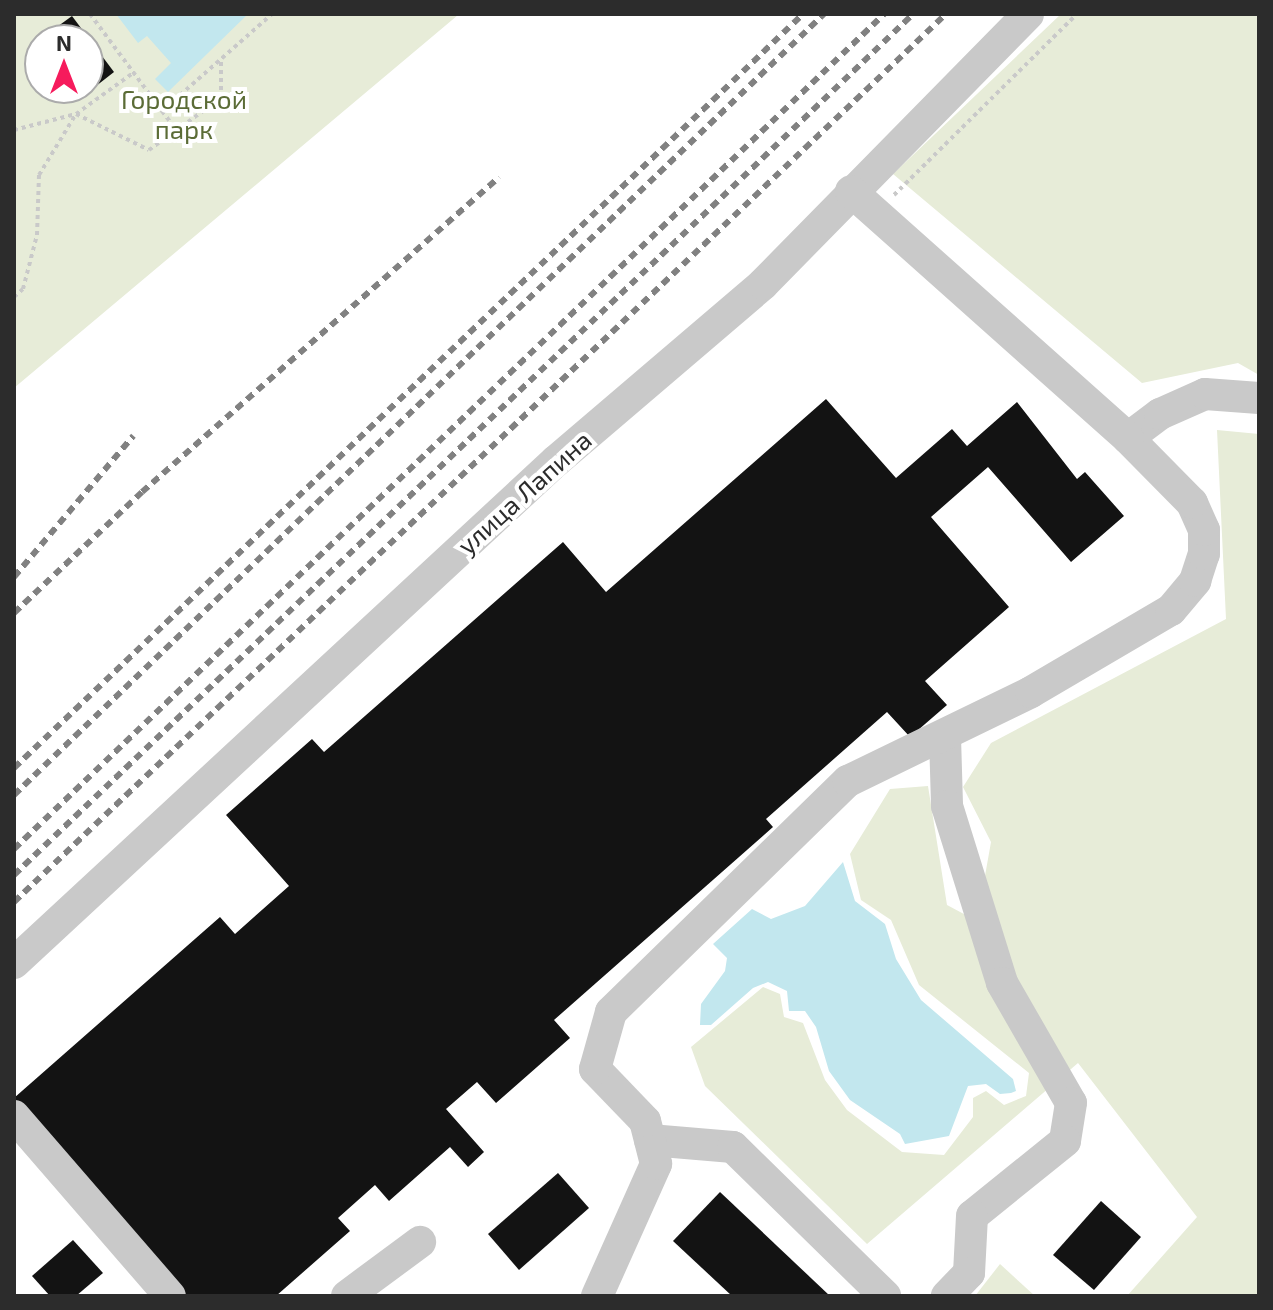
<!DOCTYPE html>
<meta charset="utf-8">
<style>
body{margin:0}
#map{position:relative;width:1273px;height:1310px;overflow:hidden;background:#fff;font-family:"Exo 2",sans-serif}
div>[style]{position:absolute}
.green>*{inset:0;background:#e7ecd8}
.water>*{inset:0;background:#c2e7ee}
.building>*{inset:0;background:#131313}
.path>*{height:4px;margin-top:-2px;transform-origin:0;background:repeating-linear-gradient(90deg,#c9c9c9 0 4px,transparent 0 8px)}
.minor>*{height:32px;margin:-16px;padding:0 16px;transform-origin:16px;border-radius:16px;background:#c9c9c9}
.rail>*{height:6px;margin-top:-3px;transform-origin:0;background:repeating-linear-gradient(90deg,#818181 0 8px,transparent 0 14px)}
span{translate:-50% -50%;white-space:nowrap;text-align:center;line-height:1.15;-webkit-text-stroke:8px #fff;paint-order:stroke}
.park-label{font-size:26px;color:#5b6c36}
.street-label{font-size:26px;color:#2c2c2c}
.frame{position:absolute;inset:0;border:16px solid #2c2c2c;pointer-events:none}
.north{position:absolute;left:24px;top:24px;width:80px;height:80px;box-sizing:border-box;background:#fff;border:2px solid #ababab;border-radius:50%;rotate:0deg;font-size:22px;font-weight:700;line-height:32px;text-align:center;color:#2c2c2c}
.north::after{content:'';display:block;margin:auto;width:28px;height:36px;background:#f61b5c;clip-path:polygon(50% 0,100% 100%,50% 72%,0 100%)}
</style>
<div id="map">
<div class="green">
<div style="clip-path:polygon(evenodd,14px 14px,457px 14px,458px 15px,14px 388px,14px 14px,40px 40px,88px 40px,88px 88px,40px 88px,40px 40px)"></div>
<div style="clip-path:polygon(1061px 14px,1259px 14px,1259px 375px,1238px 363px,1142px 383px,893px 174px)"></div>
<div style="clip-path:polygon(1217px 430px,1259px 434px,1259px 1296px,1127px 1296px,1197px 1217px,1078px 1063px,867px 1244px,705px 1086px,691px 1047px,763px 987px,780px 994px,784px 1017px,803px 1023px,825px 1080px,847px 1110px,902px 1152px,944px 1155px,973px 1117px,973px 1098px,986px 1091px,1004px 1105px,1026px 1096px,1029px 1073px,919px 985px,891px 920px,861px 900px,850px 854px,890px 789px,928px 786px,947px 905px,977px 921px,991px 842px,963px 787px,991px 743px,1226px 619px)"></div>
<div style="clip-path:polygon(1000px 1264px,1035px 1296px,975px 1296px)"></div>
</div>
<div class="water">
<div style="clip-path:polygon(116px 14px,248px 14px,168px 92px,155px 79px,171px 63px,147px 36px,138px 43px)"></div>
<div style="clip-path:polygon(843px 862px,855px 901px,885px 924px,896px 959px,921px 1000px,1013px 1079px,1016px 1091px,1011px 1093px,1000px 1094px,986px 1084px,968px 1086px,949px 1136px,905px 1144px,900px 1134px,850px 1100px,829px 1071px,816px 1027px,805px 1011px,789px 1011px,787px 991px,768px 982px,753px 988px,711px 1025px,700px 1025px,701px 1004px,725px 971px,727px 958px,713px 944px,752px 909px,771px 919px,805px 906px)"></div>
</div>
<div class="building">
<div style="clip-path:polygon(72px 16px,114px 72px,82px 97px,75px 88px,88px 88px,88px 40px,39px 40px)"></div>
<div style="clip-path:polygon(826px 399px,896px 478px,952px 429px,967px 446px,1017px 402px,1077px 479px,1085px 472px,1124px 516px,1071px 562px,988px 467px,931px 517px,1009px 607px,925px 681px,947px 705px,910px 737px,887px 712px,766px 819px,773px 827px,554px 1020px,570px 1038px,496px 1103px,477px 1082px,446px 1109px,484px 1152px,468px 1167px,450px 1147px,389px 1201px,375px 1185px,338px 1218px,350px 1231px,276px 1296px,187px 1296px,14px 1098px,220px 917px,235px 934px,289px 886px,226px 815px,312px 739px,324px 752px,563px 542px,606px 592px)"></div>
<div style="clip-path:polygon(558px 1173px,589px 1208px,519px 1270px,488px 1234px)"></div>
<div style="clip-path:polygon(720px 1192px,830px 1296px,732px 1296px,673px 1241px)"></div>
<div style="clip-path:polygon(1101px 1201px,1141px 1237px,1094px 1290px,1053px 1255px)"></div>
<div style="clip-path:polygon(73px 1240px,103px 1273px,76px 1296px,50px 1296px,32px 1276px)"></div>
</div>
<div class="path">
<div style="left:90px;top:14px;width:121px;rotate:53.4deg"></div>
<div style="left:162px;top:111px;width:147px;rotate:-41.4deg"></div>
<div style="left:162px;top:111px;width:26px;rotate:53deg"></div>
<div style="left:14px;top:130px;width:64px;rotate:-14.5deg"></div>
<div style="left:76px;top:114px;width:70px;rotate:-35.7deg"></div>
<div style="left:894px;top:195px;width:257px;rotate:-44.7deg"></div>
<div style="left:14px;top:297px;width:12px;rotate:-42deg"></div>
<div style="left:23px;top:289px;width:56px;rotate:-75.5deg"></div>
<div style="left:37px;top:235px;width:60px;rotate:-88.1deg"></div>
<div style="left:39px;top:175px;width:71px;rotate:-58.8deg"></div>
<div style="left:76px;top:114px;width:81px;rotate:26.3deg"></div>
<div style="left:149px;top:150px;width:89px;rotate:-35.8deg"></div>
<div style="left:221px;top:98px;width:40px;rotate:-90deg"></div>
</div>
<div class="minor">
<div style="left:1128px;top:438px;width:40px;rotate:-37deg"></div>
<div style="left:1160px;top:414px;width:49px;rotate:-24deg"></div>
<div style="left:1205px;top:394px;width:54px;rotate:4.2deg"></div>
<div style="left:945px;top:737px;width:69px;rotate:88.3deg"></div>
<div style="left:947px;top:806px;width:185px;rotate:72.7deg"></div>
<div style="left:1002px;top:983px;width:138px;rotate:60.1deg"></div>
<div style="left:1071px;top:1103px;width:38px;rotate:99deg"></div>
<div style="left:1065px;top:1141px;width:119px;rotate:141.1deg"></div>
<div style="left:972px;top:1216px;width:57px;rotate:93deg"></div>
<div style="left:969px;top:1273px;width:32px;rotate:134deg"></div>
<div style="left:14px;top:963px;width:739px;rotate:-42.81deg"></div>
<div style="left:556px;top:461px;width:272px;rotate:-40.5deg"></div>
<div style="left:763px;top:284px;width:378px;rotate:-45.5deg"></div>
<div style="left:14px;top:1116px;width:238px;rotate:49.1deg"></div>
<div style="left:650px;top:1140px;width:83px;rotate:4.8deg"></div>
<div style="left:733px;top:1147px;width:213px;rotate:44.4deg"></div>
<div style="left:347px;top:1296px;width:91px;rotate:-36.5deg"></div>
<div style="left:597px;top:1296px;width:145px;rotate:-65.9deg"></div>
<div style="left:656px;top:1164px;width:44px;rotate:-104.3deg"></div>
<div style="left:645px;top:1121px;width:72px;rotate:-133.9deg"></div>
<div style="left:595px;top:1069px;width:59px;rotate:-74.3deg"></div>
<div style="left:611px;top:1012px;width:331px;rotate:-44.3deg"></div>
<div style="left:848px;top:781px;width:203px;rotate:-25.9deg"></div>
<div style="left:1031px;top:692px;width:162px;rotate:-30.4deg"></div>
<div style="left:1171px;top:610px;width:38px;rotate:-50deg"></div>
<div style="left:1195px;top:581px;width:28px;rotate:-72deg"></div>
<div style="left:1204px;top:554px;width:24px;rotate:-90deg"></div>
<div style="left:1204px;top:530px;width:30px;rotate:-114deg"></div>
<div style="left:1192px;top:503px;width:91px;rotate:-134.6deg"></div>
<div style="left:1128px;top:438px;width:371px;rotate:-138.3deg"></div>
</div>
<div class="rail">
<div style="left:14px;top:577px;width:185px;rotate:-49.8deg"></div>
<div style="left:14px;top:613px;width:176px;rotate:-43.4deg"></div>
<div style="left:142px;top:492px;width:476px;rotate:-41.4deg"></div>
<div style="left:14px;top:768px;width:1091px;rotate:-43.7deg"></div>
<div style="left:14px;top:795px;width:1125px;rotate:-43.96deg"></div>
<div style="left:14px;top:849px;width:1206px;rotate:-43.82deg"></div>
<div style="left:14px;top:875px;width:1245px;rotate:-43.76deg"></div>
<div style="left:14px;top:902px;width:1287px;rotate:-43.62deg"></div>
</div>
<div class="park-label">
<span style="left:184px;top:114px">Городской<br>парк</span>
</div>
<div class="street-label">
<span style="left:524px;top:492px;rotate:-42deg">улица Лапина</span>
</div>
<div class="frame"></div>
<div class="north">N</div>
</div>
